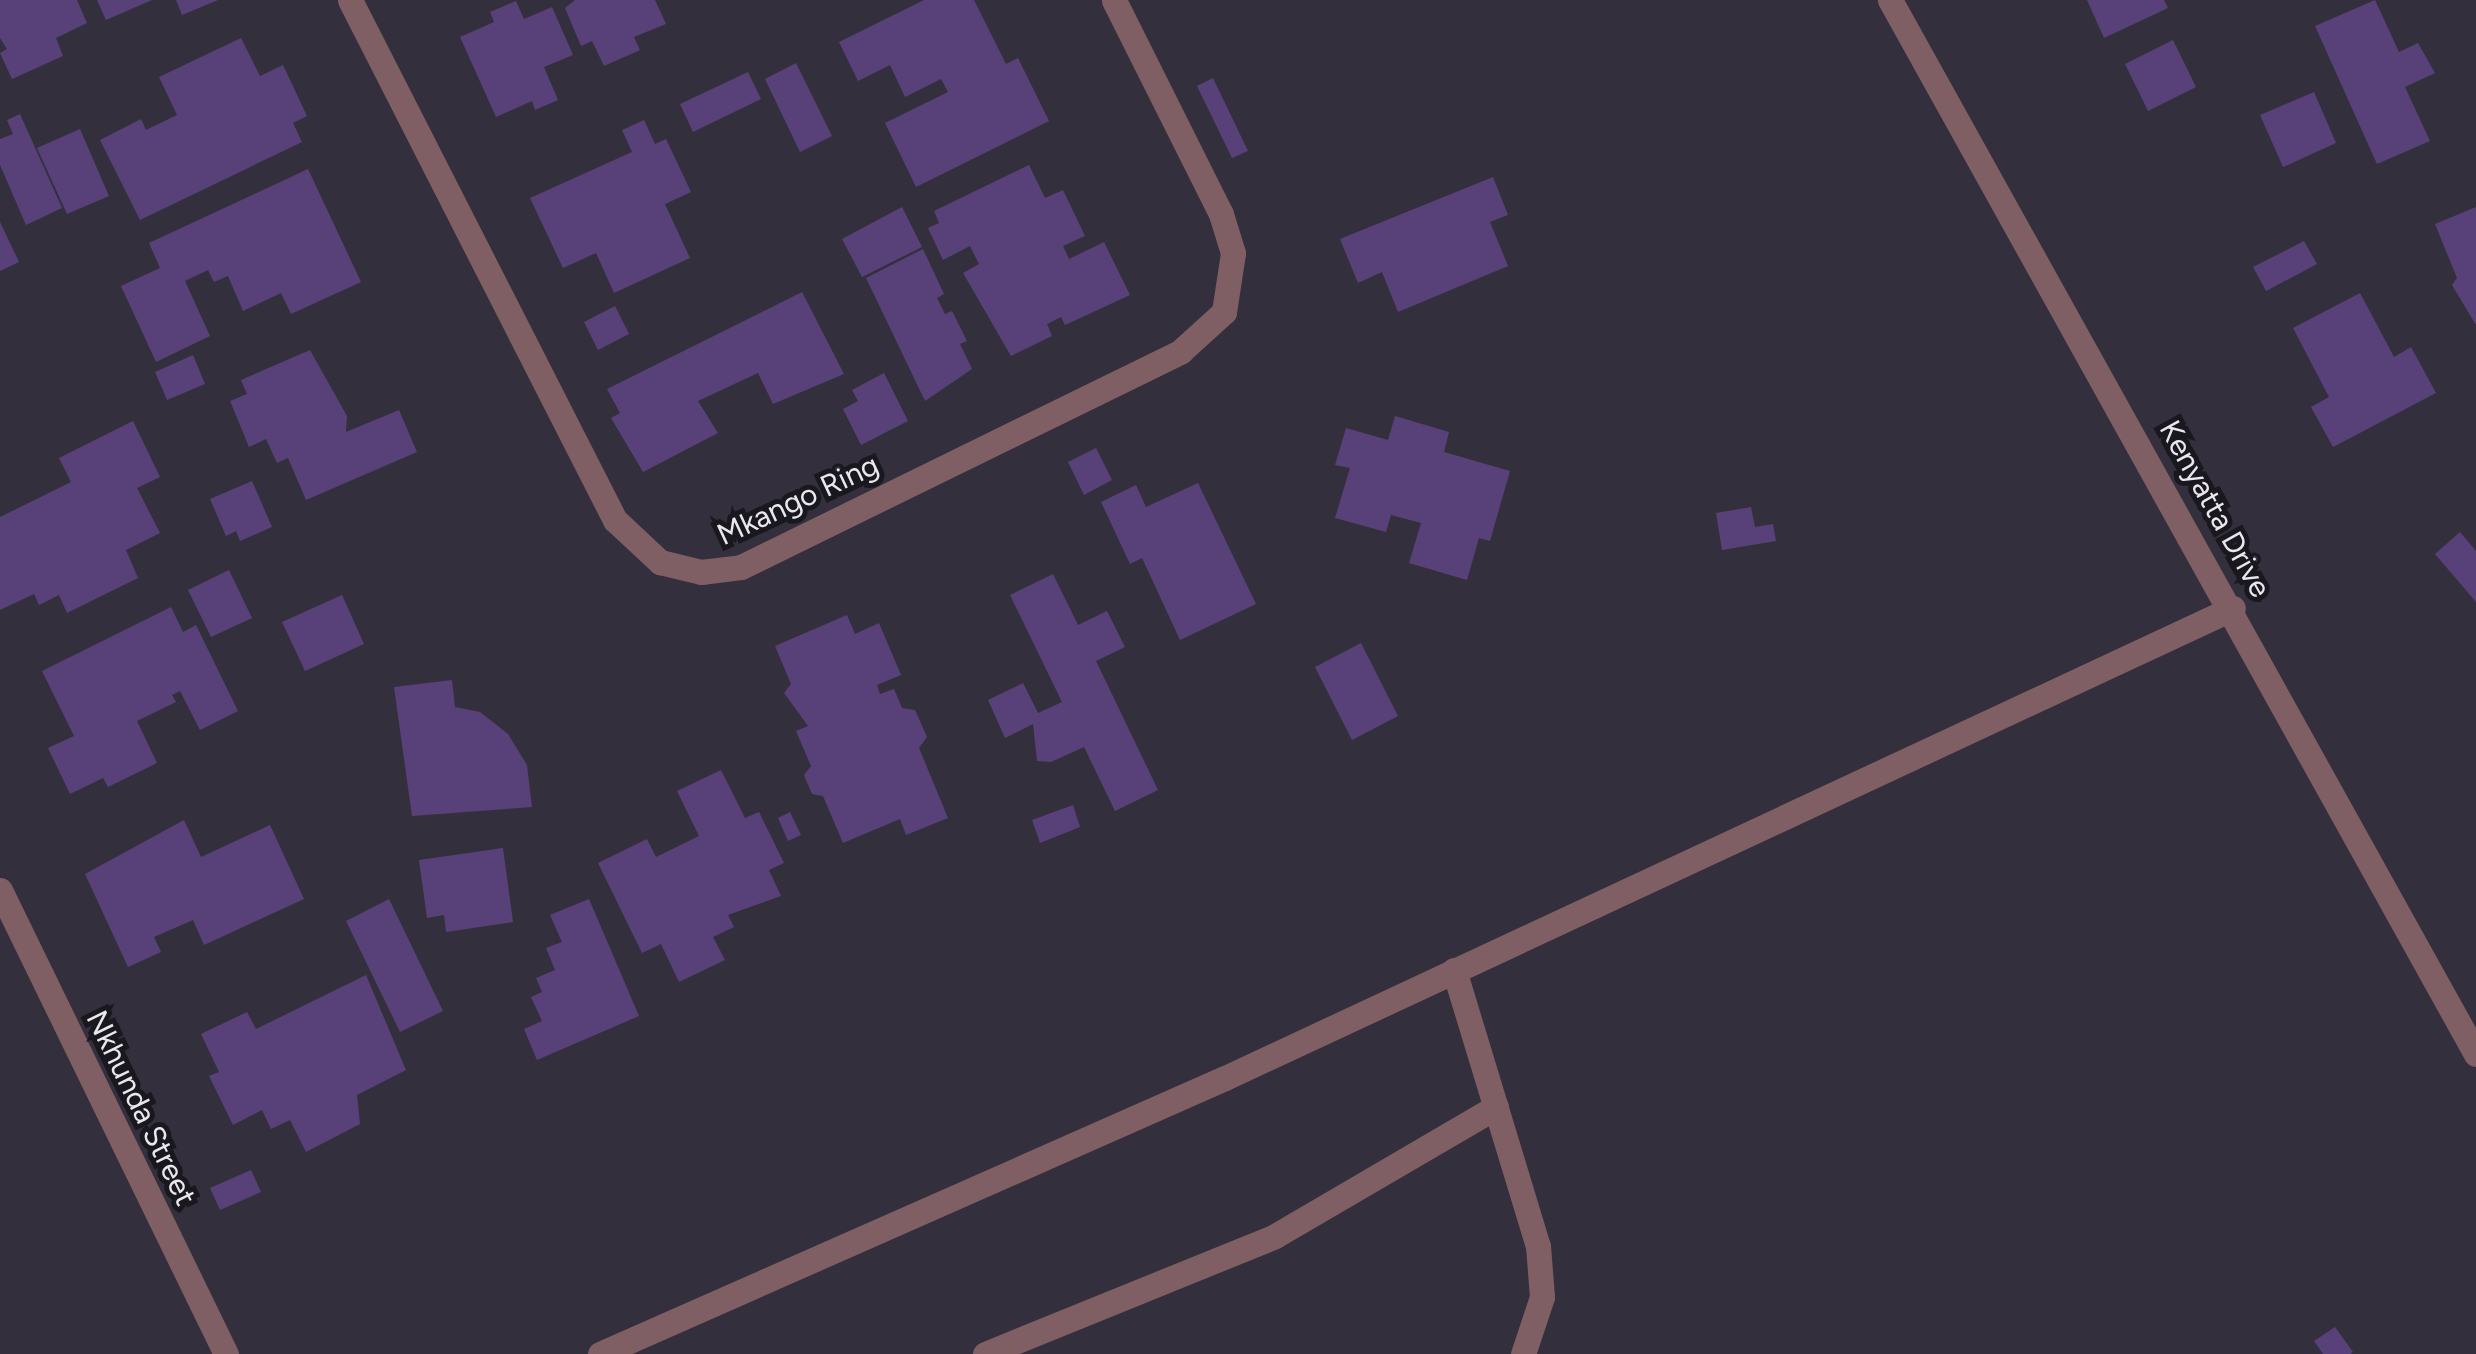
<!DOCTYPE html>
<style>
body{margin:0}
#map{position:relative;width:2476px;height:1354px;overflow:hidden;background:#342f3d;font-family:Figtree,sans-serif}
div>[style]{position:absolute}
.building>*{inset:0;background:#584179}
.minor>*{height:25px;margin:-12.5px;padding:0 12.5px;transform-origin:12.5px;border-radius:12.5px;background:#7f5f63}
span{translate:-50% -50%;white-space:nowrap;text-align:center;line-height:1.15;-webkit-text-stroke:10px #1a181f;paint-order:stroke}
.street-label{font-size:30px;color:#ebe7f1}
</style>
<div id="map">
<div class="building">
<div style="clip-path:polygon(0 0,77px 0,87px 23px,56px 38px,63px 56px,12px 79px,0 53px,7px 49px,0 38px)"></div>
<div style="clip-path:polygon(97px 0,152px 0,106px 20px)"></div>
<div style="clip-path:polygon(176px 0,218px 0,182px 15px)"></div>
<div style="clip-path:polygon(575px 0,655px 0,666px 24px,634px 37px,640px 50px,604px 66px,592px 41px,581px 46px,565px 8px)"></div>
<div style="clip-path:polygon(924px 0,974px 0,1006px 64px,1018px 58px,1049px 121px,916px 187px,885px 123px,948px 92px,941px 79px,905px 97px,890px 65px,858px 81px,839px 42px)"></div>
<div style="clip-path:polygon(2087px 0,2164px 0,2168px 8px,2104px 38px)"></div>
<div style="clip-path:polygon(2375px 0,2399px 52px,2418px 43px,2435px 73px,2405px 87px,2430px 141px,2377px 164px,2315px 26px)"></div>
<div style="clip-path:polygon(516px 1px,524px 19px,552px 7px,573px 55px,544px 67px,558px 100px,535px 110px,532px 101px,496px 117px,460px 37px,494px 22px,490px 12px)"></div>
<div style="clip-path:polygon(241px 38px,260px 76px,283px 65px,307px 116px,293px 123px,302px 142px,140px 220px,100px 140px,141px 119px,146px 130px,177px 115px,159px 77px)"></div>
<div style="clip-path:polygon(2173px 40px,2196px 87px,2148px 111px,2125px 64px)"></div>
<div style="clip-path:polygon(796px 63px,832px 136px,800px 152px,765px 79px)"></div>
<div style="clip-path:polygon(748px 72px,761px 99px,693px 132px,680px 104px)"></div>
<div style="clip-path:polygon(1213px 78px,1248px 151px,1232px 158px,1197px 86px)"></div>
<div style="clip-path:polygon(2314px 92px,2336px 143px,2283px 167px,2260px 115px)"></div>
<div style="clip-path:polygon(20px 114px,62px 208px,26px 225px,0 165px,0 139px,13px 134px,7px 120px)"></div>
<div style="clip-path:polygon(644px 120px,655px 144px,666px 139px,691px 192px,665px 204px,690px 258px,614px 293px,596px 253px,563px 268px,530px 198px,632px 152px,622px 130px)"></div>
<div style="clip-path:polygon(80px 129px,109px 196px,67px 214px,37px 148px)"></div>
<div style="clip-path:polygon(1029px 165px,1045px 198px,1063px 190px,1085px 236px,1063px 246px,1069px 259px,1104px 242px,1130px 295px,1065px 325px,1061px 317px,1047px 324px,1052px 336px,1011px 356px,963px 273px,979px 264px,970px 246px,943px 260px,928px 228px,939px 223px,934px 211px)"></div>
<div style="clip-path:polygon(308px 169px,361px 282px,291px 314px,281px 293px,243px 311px,228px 276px,214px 282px,208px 270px,185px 281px,210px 336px,156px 362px,121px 286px,160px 268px,149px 243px)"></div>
<div style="clip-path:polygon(1493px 177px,1508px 215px,1490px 222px,1508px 266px,1398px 312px,1382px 272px,1358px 283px,1340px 239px)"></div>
<div style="clip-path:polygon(902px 207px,922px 247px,862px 277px,842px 239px)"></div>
<div style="clip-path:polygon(2476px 207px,2476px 325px,2452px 285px,2457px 278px,2435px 224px)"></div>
<div style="clip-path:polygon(0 222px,19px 262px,0 271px)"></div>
<div style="clip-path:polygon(2304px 241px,2317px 264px,2266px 291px,2253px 267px)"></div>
<div style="clip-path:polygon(923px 249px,944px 294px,937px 298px,945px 314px,952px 311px,967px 341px,960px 344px,972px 369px,925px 401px,866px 278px)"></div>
<div style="clip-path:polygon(802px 292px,844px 374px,773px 404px,758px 373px,698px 401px,718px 433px,643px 472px,611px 418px,620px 413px,607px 389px)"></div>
<div style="clip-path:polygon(2360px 293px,2394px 357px,2411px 347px,2436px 393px,2333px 447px,2311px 407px,2329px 397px,2293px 328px)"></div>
<div style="clip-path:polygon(615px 306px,629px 334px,598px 350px,584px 322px)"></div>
<div style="clip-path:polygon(310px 350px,347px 416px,346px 432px,399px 410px,417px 452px,306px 500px,288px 458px,277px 463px,266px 439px,249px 447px,230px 401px,247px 394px,241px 380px)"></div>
<div style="clip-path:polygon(193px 355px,205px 384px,167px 400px,155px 372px)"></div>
<div style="clip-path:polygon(884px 373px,908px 421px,861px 445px,843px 409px,858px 401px,852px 390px)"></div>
<div style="clip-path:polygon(1395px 416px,1449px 432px,1444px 452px,1510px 471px,1490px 541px,1479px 538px,1467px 580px,1409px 563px,1421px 523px,1391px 515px,1386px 532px,1335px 518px,1350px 468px,1335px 465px,1346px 428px,1388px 440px)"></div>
<div style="clip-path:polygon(133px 421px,160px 477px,137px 488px,160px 533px,126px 550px,138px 578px,67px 613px,59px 595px,39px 605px,34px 594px,0 610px,0 517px,71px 482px,59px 458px)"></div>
<div style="clip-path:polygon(1096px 448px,1112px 480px,1084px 495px,1068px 462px)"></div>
<div style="clip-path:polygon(252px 481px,272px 527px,240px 541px,236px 531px,226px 536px,210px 499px)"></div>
<div style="clip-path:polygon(1198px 483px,1256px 604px,1180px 640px,1142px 558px,1130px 564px,1101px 502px,1136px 485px,1146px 507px)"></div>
<div style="clip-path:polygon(1751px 507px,1755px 527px,1773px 524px,1776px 541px,1722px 550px,1716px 513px)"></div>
<div style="clip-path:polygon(2460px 532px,2476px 551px,2476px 602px,2435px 554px)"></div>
<div style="clip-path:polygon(229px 570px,252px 618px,211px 637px,188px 590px)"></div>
<div style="clip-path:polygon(1053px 574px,1078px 625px,1107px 611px,1125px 647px,1096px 661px,1158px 790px,1115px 811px,1084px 747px,1051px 762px,1037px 761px,1033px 724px,1005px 738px,988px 700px,1023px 683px,1038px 713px,1062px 702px,1010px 595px)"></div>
<div style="clip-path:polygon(342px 595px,364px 644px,305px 671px,282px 622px)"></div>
<div style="clip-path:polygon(171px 607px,183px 632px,196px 625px,238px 711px,200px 730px,180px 691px,172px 695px,176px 702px,137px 721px,157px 763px,108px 787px,103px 778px,70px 794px,48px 748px,74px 736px,42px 671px)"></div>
<div style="clip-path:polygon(847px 615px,855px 634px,879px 623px,901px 675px,877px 685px,880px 694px,894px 689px,902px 708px,915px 710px,927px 737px,919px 748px,948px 818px,906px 835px,900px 819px,843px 843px,823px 796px,812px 794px,804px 775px,811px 766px,796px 731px,808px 726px,784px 693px,791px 684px,775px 646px)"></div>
<div style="clip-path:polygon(1361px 643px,1398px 716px,1352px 740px,1315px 667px)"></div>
<div style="clip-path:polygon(452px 680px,455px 707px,480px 712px,508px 734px,527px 765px,532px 807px,412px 816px,394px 687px)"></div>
<div style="clip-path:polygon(721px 770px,745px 818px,759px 812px,784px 863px,769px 870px,781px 896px,728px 915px,734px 927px,713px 937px,725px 960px,679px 982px,661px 944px,642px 953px,598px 863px,647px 839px,656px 857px,699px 836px,677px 791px)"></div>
<div style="clip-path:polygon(1073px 805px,1080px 827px,1040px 843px,1032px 820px)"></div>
<div style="clip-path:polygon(790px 812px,801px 835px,788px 841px,778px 818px)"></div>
<div style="clip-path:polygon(184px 820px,201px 857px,270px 825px,304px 899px,204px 945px,193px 920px,154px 937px,161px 952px,128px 967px,85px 874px)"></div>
<div style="clip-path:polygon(503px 848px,513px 922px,446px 932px,444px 915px,427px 918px,419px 860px)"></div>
<div style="clip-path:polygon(389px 899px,443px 1011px,400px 1032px,346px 921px)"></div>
<div style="clip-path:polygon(589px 899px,639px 1016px,537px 1060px,524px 1029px,542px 1021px,531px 997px,542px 992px,536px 978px,555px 970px,546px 948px,562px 942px,550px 915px)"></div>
<div style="clip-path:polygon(366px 975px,406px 1070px,357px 1095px,360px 1124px,306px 1152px,290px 1120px,271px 1129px,262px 1110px,233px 1125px,209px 1076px,219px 1072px,201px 1034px,247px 1012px,256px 1029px)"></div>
<div style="clip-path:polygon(251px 1170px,261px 1192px,220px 1210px,210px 1188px)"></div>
<div style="clip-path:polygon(2335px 1327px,2353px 1352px,2350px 1354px,2323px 1354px,2314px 1341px)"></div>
</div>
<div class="minor">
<div style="left:350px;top:0;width:584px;rotate:63deg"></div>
<div style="left:615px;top:520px;width:62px;rotate:43deg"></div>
<div style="left:660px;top:562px;width:42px;rotate:13.7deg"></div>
<div style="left:701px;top:572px;width:40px;rotate:-7.1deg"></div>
<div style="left:741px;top:567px;width:490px;rotate:-26.1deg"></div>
<div style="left:1181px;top:351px;width:58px;rotate:-42.2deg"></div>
<div style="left:1224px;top:312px;width:60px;rotate:-81.3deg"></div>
<div style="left:1233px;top:253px;width:41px;rotate:-107.1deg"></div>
<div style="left:1221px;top:214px;width:239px;rotate:-116.6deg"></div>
<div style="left:1890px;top:0;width:1206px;rotate:60.93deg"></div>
<div style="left:0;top:890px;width:516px;rotate:64.03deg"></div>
<div style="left:1454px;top:970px;width:288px;rotate:73.1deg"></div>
<div style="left:1538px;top:1246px;width:51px;rotate:85.5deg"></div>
<div style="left:1542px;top:1297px;width:60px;rotate:108.4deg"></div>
<div style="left:600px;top:1354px;width:683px;rotate:-23.83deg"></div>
<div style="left:1225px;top:1078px;width:1112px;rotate:-25deg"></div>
<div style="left:985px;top:1354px;width:313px;rotate:-22.1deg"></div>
<div style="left:1275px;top:1236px;width:256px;rotate:-30.3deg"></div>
</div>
<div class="street-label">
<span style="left:798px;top:500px;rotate:-25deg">Mkango Ring</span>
<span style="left:2215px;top:509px;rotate:61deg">Kenyatta Drive</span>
<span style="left:141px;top:1108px;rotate:64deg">Nkhunda Street</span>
</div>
</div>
